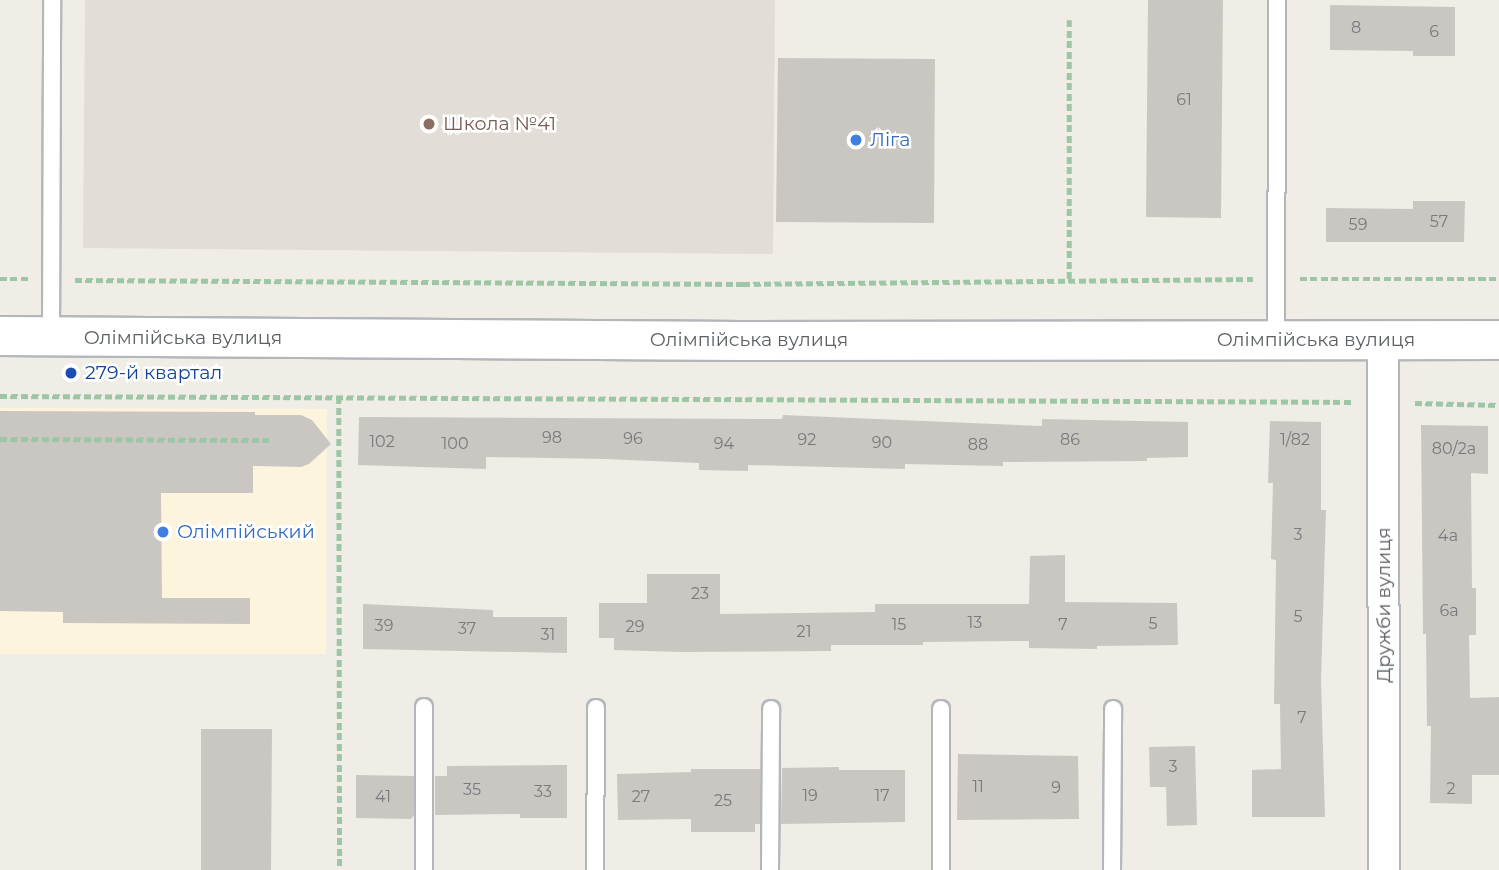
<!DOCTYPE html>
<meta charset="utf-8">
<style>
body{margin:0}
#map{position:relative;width:1499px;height:870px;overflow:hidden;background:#efede6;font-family:Montserrat,sans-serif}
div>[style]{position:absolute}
.commercial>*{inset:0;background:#fdf4dd}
.education>*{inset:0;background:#e2ded7}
.building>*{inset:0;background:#cac7c3}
.path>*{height:4.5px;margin-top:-2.25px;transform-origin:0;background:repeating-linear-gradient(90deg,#9dc6a6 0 7px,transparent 0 10.5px)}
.roads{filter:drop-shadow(2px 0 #b3b6ba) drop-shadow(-2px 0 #b3b6ba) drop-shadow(0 2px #b3b6ba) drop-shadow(0 -2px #b3b6ba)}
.lane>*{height:16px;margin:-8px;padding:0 8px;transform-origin:8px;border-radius:8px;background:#fff}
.street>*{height:30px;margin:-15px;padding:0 15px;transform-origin:15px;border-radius:15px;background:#fff}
.secondary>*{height:38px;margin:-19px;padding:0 19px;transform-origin:19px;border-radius:19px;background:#fff}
.dots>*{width:19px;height:19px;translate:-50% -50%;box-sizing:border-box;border:4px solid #fff;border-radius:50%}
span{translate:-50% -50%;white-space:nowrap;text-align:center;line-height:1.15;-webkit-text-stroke:5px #fff;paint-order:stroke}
.number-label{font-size:16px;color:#787a7d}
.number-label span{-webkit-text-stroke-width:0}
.education-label{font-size:19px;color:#785e54}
.left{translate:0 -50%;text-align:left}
.shop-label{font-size:19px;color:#366cbe}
.street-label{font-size:19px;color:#5d6166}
.transit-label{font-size:19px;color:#164399}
</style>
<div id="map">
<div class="commercial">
<div style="clip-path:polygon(0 408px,327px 409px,326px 654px,0 654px)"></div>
</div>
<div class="education">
<div style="clip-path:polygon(85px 0,775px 0,773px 254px,83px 248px)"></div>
</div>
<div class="building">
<div style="clip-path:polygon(1148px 0,1223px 0,1221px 218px,1146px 217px)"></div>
<div style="clip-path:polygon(1330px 5px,1455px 7px,1455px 56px,1413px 56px,1413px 51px,1330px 50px)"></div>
<div style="clip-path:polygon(778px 58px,935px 59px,934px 223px,776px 222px)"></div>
<div style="clip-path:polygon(1413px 201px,1465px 201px,1464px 242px,1326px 242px,1326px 208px,1413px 209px)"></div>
<div style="clip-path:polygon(0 411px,255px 412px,255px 415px,301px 415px,312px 420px,331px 444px,309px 464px,301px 467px,253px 466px,253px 493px,161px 493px,162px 598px,250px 598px,250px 624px,63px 623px,63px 612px,0 611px)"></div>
<div style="clip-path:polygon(783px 415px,1042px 426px,1042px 419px,1188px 422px,1188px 457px,1147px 458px,1147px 461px,1003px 462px,1003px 466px,905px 464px,905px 469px,748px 465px,748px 471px,699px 470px,699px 463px,605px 459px,486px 457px,486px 469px,358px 465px,359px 417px,782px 419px)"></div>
<div style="clip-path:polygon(1270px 421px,1321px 422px,1321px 510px,1326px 510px,1321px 680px,1325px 817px,1252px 817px,1252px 770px,1281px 769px,1280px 704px,1274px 704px,1276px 560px,1271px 559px,1273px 483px,1268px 483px)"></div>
<div style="clip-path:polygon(1421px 425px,1488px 426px,1488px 474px,1471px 473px,1472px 588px,1476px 588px,1476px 635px,1469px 635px,1470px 698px,1499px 697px,1499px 775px,1472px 775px,1472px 804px,1430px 803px,1431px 726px,1427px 726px,1426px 634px,1423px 634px)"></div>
<div style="clip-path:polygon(1065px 555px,1065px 602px,1177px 603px,1178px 645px,1097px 646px,1097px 649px,1029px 648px,1029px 641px,923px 642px,923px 645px,831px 645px,831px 651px,681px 652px,614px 650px,614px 638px,599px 638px,599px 603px,647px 603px,647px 574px,720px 574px,720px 614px,875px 612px,875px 604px,1029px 604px,1030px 556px)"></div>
<div style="clip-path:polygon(363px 604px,493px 610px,493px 617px,567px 617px,567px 653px,363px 649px)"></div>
<div style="clip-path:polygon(201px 729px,272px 729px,271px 870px,201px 870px)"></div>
<div style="clip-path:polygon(1195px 746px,1197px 825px,1167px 826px,1166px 787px,1150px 787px,1149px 747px)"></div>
<div style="clip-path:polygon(958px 754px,1078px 756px,1079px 819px,957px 820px)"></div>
<div style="clip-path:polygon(567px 765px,567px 818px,520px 818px,520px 814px,435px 815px,435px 776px,447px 776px,447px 766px)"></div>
<div style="clip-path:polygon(839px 767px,839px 770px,905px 770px,905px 822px,781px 824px,782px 768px)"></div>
<div style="clip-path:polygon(691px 769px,760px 769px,760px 824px,755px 824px,755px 832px,691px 832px,691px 819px,618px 820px,617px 774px,691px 772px)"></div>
<div style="clip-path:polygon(356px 775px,414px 776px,414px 815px,411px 819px,356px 818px)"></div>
</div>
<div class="path">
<div style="left:0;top:279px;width:28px"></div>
<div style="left:1069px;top:279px;width:259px;rotate:-90deg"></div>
<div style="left:1300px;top:279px;width:199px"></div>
<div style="left:75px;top:280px;width:668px;rotate:0.34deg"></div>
<div style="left:743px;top:284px;width:510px;rotate:-0.56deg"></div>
<div style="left:0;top:396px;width:1354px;rotate:0.25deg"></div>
<div style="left:339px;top:397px;width:473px;rotate:89.9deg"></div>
<div style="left:1415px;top:403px;width:84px;rotate:1.4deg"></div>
<div style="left:0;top:439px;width:269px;rotate:0.2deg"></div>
</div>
<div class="roads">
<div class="lane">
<div style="left:51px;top:337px;width:337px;rotate:-89.8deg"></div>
<div style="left:1276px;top:340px;width:340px;rotate:-89.8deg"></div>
<div style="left:424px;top:870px;width:163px;rotate:-90deg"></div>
<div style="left:595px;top:870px;width:162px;rotate:-89.6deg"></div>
<div style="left:770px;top:870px;width:161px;rotate:-89.6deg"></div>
<div style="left:941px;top:870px;width:161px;rotate:-90deg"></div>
<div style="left:1112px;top:870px;width:161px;rotate:-89.6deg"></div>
</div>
<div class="street">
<div style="left:1383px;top:340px;width:530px;rotate:89.89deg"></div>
</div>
<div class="secondary">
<div style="left:0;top:336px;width:740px;rotate:0.39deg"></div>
<div style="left:740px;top:341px;width:759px;rotate:-0.08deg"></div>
</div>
</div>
<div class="dots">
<div style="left:429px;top:124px;background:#8d6e63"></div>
<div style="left:856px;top:140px;background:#3f7fe0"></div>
<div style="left:71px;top:373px;background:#1a4fb4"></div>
<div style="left:163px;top:532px;background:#3f7fe0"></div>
</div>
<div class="number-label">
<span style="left:1356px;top:28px">8</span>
<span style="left:1434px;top:32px">6</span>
<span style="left:1184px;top:100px">61</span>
<span style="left:1439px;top:222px">57</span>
<span style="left:1358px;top:225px">59</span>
<span style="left:552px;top:438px">98</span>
<span style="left:633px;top:439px">96</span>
<span style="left:807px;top:440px">92</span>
<span style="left:1070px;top:440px">86</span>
<span style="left:1295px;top:440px">1/82</span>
<span style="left:382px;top:442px">102</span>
<span style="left:882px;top:443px">90</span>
<span style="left:455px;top:444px">100</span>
<span style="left:724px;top:444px">94</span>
<span style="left:978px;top:445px">88</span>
<span style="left:1454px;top:449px">80/2а</span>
<span style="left:1298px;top:535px">3</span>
<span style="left:1448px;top:536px">4а</span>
<span style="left:700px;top:594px">23</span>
<span style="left:1449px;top:611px">6а</span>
<span style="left:1298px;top:617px">5</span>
<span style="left:975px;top:623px">13</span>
<span style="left:1153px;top:624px">5</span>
<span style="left:899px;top:625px">15</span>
<span style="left:1063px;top:625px">7</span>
<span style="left:384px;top:626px">39</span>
<span style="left:635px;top:627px">29</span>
<span style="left:467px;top:629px">37</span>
<span style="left:804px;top:632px">21</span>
<span style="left:548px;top:635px">31</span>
<span style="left:1302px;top:718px">7</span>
<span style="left:1173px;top:767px">3</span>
<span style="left:978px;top:787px">11</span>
<span style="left:1056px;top:788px">9</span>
<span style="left:1451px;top:789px">2</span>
<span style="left:472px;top:790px">35</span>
<span style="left:543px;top:792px">33</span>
<span style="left:810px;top:796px">19</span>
<span style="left:882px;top:796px">17</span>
<span style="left:383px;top:797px">41</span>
<span style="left:641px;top:797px">27</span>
<span style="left:723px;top:801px">25</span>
</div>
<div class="education-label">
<span class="left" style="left:443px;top:124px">Школа №41</span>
</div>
<div class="shop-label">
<span class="left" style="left:870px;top:140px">Ліга</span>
<span class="left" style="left:177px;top:532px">Олімпійський</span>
</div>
<div class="street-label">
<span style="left:183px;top:338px">Олімпійська вулиця</span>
<span style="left:749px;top:340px">Олімпійська вулиця</span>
<span style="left:1316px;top:340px">Олімпійська вулиця</span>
<span style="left:1384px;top:605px;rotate:-90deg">Дружби вулиця</span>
</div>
<div class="transit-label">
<span class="left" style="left:85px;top:373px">279-й квартал</span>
</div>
</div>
